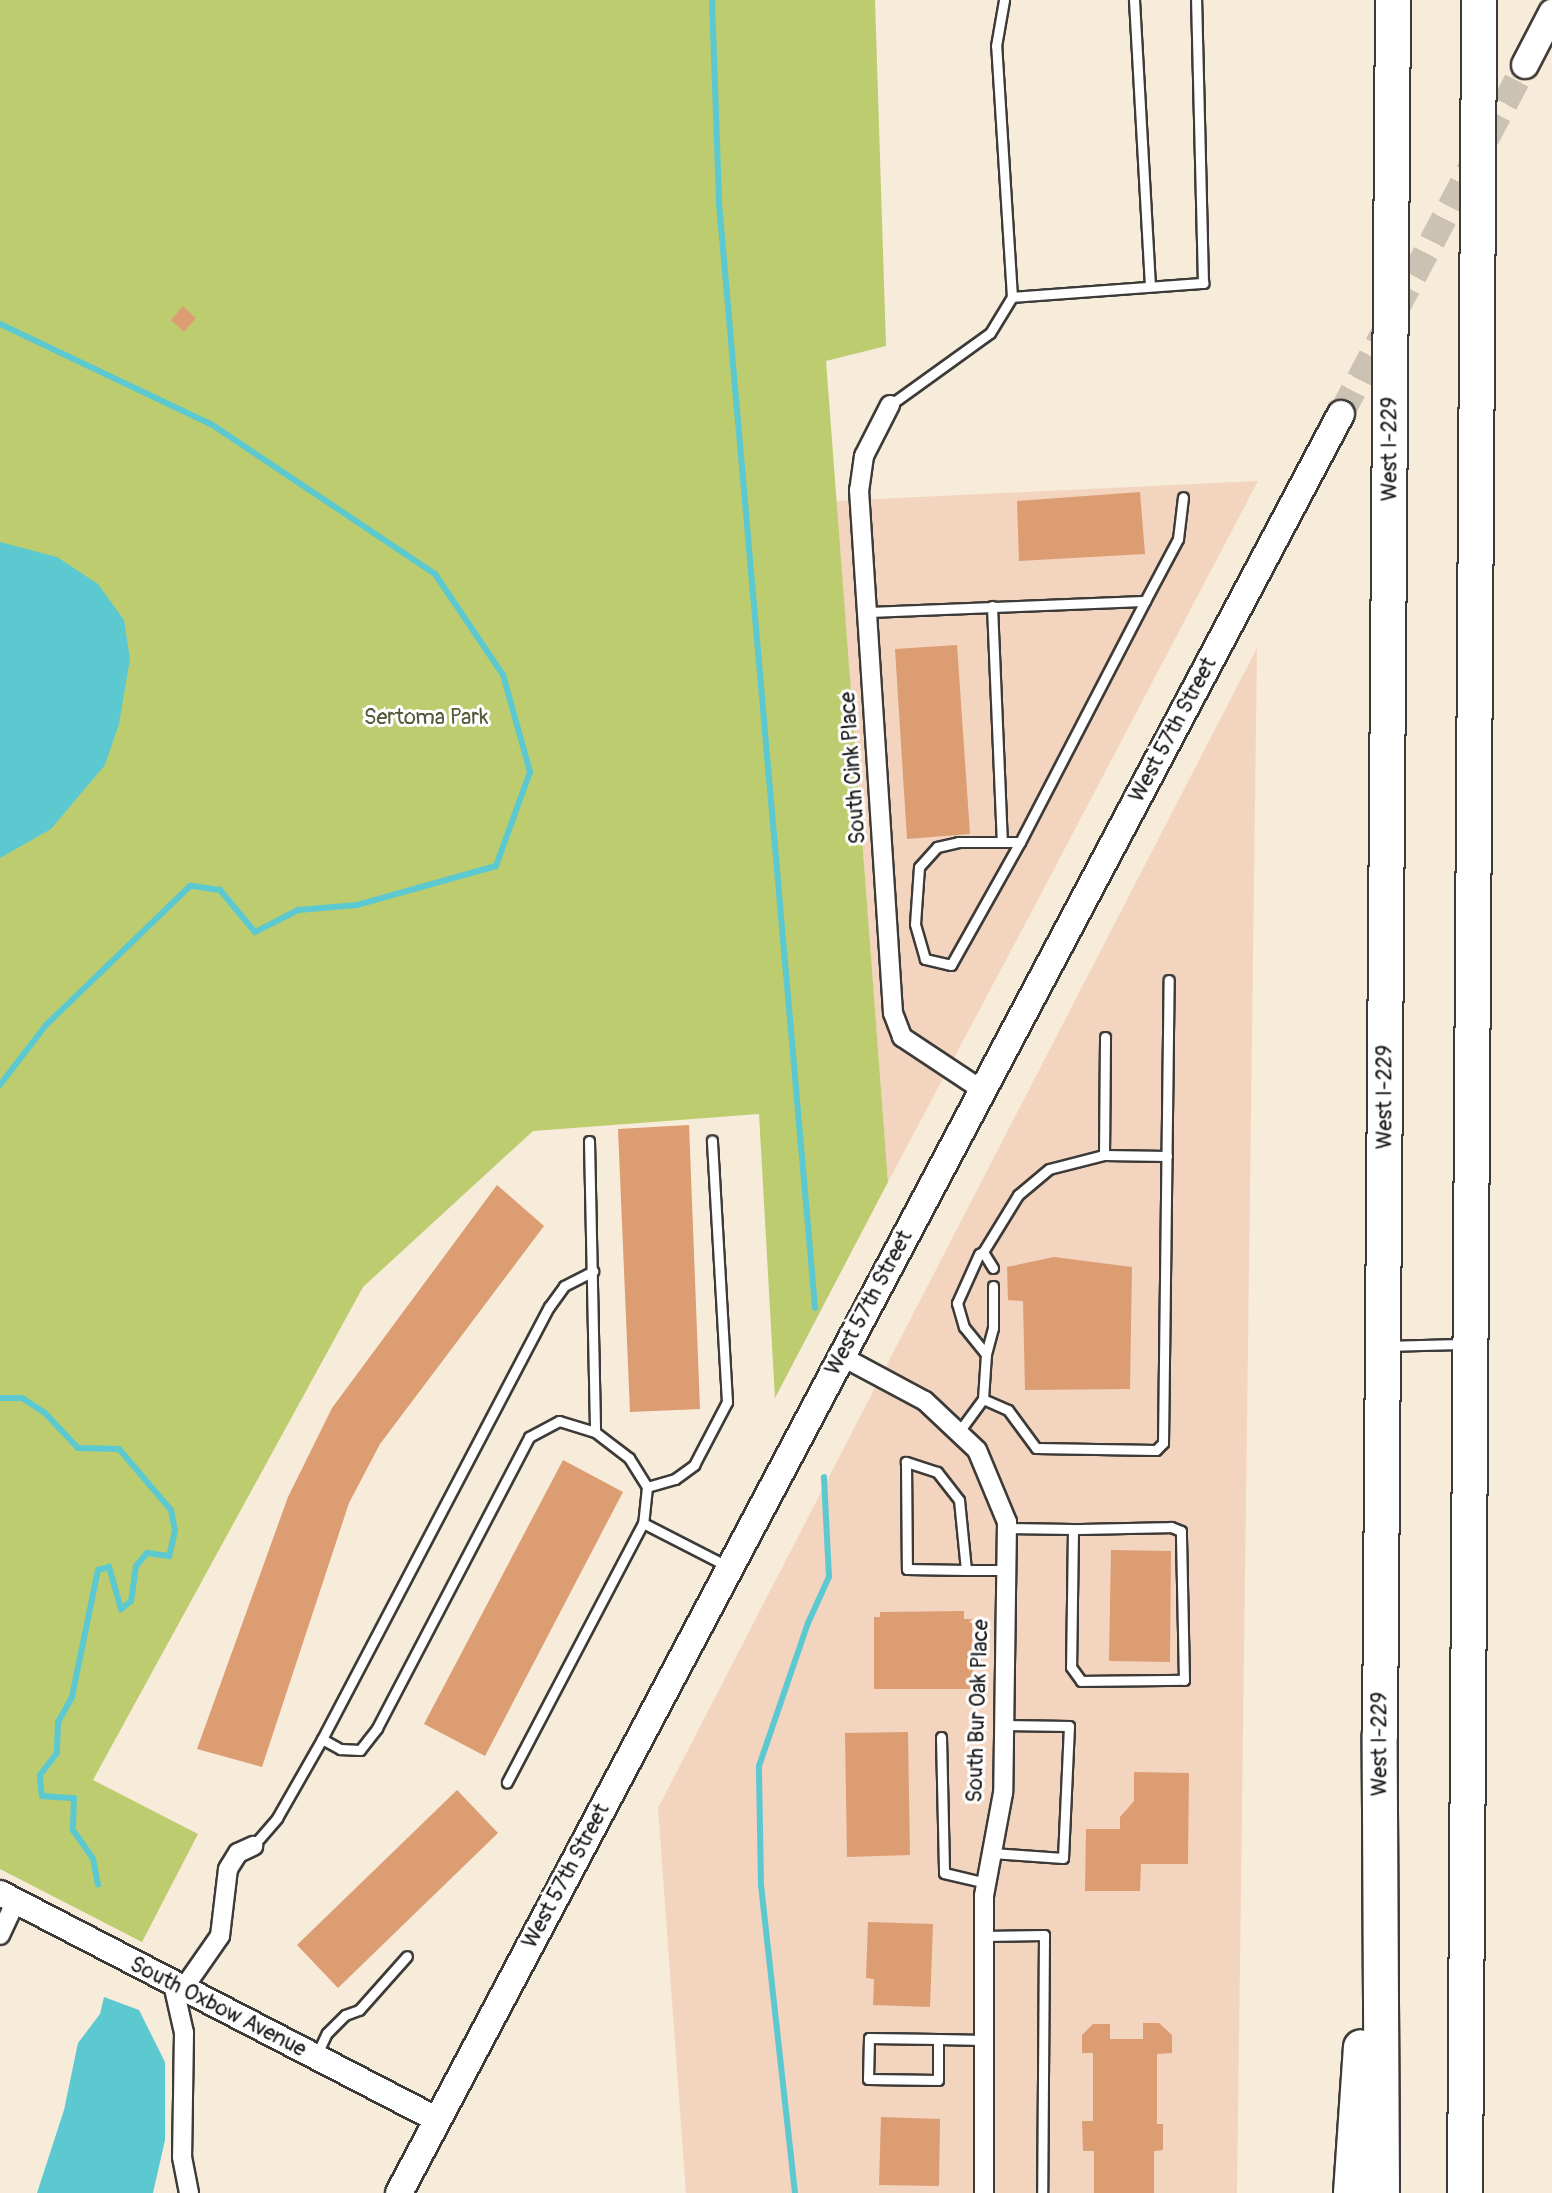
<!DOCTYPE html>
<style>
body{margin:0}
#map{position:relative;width:1552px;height:2193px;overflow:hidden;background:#f7ebd9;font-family:Pangolin,sans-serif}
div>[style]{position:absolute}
.built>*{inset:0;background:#f3d4bf}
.green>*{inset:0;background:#bdcc6f}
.water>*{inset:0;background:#5cc9d1}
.stream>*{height:6px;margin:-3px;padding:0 3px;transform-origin:3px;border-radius:3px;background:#5cc9d1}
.building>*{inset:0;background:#dc9d73}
.secondary-tunnel>*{height:26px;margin-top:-13px;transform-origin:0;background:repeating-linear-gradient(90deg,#cbc2b3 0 26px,transparent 0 39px)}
.roads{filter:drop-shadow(2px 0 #3d3b38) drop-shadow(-2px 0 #3d3b38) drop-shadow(0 2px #3d3b38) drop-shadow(0 -2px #3d3b38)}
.service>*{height:9px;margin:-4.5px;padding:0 4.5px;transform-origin:4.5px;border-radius:4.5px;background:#fff}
.minor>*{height:18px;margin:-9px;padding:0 9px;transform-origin:9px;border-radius:9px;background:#fff}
.tertiary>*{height:24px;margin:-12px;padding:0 12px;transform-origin:12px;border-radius:12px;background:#fff}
.secondary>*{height:26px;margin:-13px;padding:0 13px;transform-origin:13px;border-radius:13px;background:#fff}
.motorway>*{height:34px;margin:-17px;padding:0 17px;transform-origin:17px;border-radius:17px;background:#fff}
span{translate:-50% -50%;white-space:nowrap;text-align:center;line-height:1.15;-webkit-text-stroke:6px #fff;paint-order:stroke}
.street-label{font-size:22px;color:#1c1c1c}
.park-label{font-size:22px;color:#545a39}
</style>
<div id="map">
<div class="built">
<div style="clip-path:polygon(1258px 481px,1032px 911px,888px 1182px,836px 501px)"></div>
<div style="clip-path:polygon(1257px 648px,1237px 2193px,686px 2193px,658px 1808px)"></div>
</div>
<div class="green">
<div style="clip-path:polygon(0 0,875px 0,886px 346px,826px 361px,888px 1182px,775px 1398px,759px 1114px,533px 1131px,363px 1287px,93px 1780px,198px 1834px,142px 1942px,0 1869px)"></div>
</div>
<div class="water">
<div style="clip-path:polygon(0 542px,57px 557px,98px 584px,124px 620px,130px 659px,119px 724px,105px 765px,51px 829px,0 858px)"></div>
<div style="clip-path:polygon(104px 1997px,139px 2010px,165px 2062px,165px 2140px,153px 2193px,37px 2193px,64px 2110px,78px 2043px,100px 2014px)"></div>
</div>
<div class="stream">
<div style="left:712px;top:0;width:203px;rotate:88deg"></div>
<div style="left:719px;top:203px;width:1109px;rotate:85.03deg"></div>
<div style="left:0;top:324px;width:233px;rotate:25.4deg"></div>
<div style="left:211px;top:424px;width:270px;rotate:33.8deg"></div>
<div style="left:435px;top:574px;width:122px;rotate:56deg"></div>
<div style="left:503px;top:675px;width:101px;rotate:74.4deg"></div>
<div style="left:530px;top:772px;width:100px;rotate:109.9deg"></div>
<div style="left:496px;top:866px;width:144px;rotate:164.3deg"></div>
<div style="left:357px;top:905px;width:59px;rotate:175.2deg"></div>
<div style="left:298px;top:910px;width:48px;rotate:152.9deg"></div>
<div style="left:255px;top:932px;width:55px;rotate:-129.8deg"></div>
<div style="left:220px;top:890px;width:30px;rotate:-172deg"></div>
<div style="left:190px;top:886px;width:200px;rotate:136deg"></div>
<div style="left:46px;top:1025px;width:76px;rotate:127.5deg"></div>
<div style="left:0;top:1398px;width:22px"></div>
<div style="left:22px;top:1398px;width:27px;rotate:33deg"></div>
<div style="left:45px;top:1413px;width:48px;rotate:46.7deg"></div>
<div style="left:78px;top:1448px;width:41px;rotate:1.4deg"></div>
<div style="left:119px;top:1449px;width:80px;rotate:49.6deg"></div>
<div style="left:171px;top:1510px;width:21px;rotate:79deg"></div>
<div style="left:175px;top:1531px;width:26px;rotate:103deg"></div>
<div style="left:169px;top:1556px;width:22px;rotate:-172deg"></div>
<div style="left:147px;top:1553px;width:17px;rotate:130deg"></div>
<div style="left:136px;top:1566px;width:35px;rotate:98deg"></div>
<div style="left:131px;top:1601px;width:13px;rotate:141deg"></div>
<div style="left:121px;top:1609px;width:44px;rotate:-105.9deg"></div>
<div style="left:109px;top:1567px;width:11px;rotate:165deg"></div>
<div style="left:98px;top:1570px;width:130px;rotate:101.6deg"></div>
<div style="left:72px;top:1697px;width:29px;rotate:119deg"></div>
<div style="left:58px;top:1722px;width:31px;rotate:92deg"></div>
<div style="left:57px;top:1753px;width:28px;rotate:128deg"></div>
<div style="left:40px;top:1775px;width:21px;rotate:85deg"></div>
<div style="left:42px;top:1796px;width:32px;rotate:4deg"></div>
<div style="left:74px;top:1798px;width:32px;rotate:92deg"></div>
<div style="left:73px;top:1830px;width:35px;rotate:55deg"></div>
<div style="left:93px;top:1859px;width:26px;rotate:79deg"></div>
<div style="left:795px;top:2193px;width:309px;rotate:-96.3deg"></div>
<div style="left:761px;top:1886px;width:120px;rotate:-91deg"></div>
<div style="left:759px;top:1766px;width:151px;rotate:-71.1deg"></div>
<div style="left:808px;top:1623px;width:51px;rotate:-65.5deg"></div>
<div style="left:829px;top:1577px;width:100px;rotate:-92.9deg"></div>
</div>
<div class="building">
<div style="clip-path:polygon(183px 306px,196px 318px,184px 332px,171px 320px)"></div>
<div style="clip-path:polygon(1140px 492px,1145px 554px,1019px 561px,1017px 501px)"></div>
<div style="clip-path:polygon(957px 645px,970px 834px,907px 839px,895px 649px)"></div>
<div style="clip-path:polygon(689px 1125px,700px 1409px,630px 1412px,618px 1129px)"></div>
<div style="clip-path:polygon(497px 1185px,544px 1226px,380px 1444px,349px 1503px,262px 1767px,197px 1749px,288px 1497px,332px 1408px)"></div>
<div style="clip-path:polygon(1054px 1257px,1132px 1267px,1130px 1389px,1025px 1390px,1023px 1301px,1008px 1300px,1007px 1267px)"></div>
<div style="clip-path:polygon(563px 1460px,623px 1492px,485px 1756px,424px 1724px)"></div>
<div style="clip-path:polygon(1111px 1550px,1171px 1551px,1170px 1662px,1109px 1661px)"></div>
<div style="clip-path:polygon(964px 1611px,964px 1619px,972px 1619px,973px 1689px,874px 1689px,874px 1617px,880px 1617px,880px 1612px)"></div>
<div style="clip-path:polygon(908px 1732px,910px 1855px,847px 1857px,845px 1733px)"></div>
<div style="clip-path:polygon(1134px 1772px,1189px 1773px,1188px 1864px,1141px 1864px,1140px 1891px,1085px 1891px,1086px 1829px,1120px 1829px,1120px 1817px,1134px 1801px)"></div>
<div style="clip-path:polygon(457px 1790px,498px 1833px,338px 1988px,297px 1945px)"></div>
<div style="clip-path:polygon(868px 1922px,933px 1924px,930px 2007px,873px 2005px,874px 1979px,866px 1978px)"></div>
<div style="clip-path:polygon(1143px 2023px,1159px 2023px,1172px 2035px,1172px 2053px,1157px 2054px,1157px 2124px,1163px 2124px,1163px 2150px,1154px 2151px,1154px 2193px,1094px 2193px,1094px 2151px,1083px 2151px,1082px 2121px,1093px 2121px,1093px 2053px,1082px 2053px,1082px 2035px,1093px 2024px,1110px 2024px,1110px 2039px,1143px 2039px)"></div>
<div style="clip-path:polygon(881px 2117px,940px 2119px,939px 2186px,879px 2185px)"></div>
</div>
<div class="secondary-tunnel">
<div style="left:1341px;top:414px;width:395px;rotate:-62.2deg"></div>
</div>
<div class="roads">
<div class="service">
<div style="left:1134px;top:0;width:286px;rotate:86.8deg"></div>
<div style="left:1012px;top:297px;width:192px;rotate:-4.2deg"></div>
<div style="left:1203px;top:283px;width:283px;rotate:-91.4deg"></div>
<div style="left:890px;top:405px;width:123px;rotate:-35.8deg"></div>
<div style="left:990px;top:333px;width:42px;rotate:-58.6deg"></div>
<div style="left:1012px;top:297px;width:252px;rotate:-93.6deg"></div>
<div style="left:996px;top:46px;width:47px;rotate:-80.1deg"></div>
<div style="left:1145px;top:601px;width:70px;rotate:-62deg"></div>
<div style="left:1178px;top:539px;width:42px;rotate:-83.2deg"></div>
<div style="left:992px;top:606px;width:236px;rotate:87.6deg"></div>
<div style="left:867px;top:612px;width:278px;rotate:-2.3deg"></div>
<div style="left:1145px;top:601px;width:271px;rotate:117.4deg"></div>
<div style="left:1020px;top:842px;width:141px;rotate:119.3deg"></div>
<div style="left:951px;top:965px;width:27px;rotate:-167deg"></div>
<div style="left:925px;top:959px;width:36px;rotate:-106deg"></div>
<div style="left:915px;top:924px;width:57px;rotate:-86deg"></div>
<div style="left:919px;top:867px;width:27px;rotate:-48deg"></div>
<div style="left:937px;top:847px;width:22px;rotate:-13deg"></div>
<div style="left:958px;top:842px;width:62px"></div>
<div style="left:589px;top:1141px;width:291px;rotate:88.8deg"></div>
<div style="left:1104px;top:1155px;width:118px;rotate:-89.5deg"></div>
<div style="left:983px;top:1252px;width:67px;rotate:-58.4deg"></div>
<div style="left:1018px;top:1195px;width:40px;rotate:-40deg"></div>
<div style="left:1049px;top:1169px;width:57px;rotate:-14.3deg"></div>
<div style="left:1104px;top:1155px;width:63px;rotate:0.9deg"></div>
<div style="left:993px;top:1268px;width:19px;rotate:-122deg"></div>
<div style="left:983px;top:1252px;width:4px;rotate:153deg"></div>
<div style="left:979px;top:1254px;width:54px;rotate:114.2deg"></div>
<div style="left:957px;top:1303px;width:25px;rotate:74deg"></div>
<div style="left:964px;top:1327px;width:35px;rotate:51deg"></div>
<div style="left:986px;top:1354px;width:27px;rotate:-75deg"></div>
<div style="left:993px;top:1328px;width:42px;rotate:-90deg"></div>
<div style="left:1388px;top:1346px;width:77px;rotate:-1.5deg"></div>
<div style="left:983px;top:1399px;width:45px;rotate:-86.2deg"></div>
<div style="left:958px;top:1433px;width:42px;rotate:-53.7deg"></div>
<div style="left:983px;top:1399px;width:27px;rotate:24deg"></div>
<div style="left:1008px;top:1410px;width:47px;rotate:53.6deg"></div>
<div style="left:1036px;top:1448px;width:120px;rotate:1deg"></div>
<div style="left:1156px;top:1450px;width:10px;rotate:-45deg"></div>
<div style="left:1163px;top:1443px;width:463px;rotate:-89.3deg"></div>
<div style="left:647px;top:1487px;width:29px;rotate:-16deg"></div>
<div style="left:675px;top:1479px;width:24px;rotate:-36deg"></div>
<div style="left:694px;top:1465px;width:71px;rotate:-62.4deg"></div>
<div style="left:727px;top:1402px;width:262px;rotate:-93.3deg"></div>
<div style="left:643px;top:1523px;width:97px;rotate:27.1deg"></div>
<div style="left:1007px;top:1528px;width:66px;rotate:0.9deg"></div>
<div style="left:1073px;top:1529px;width:138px;rotate:90.8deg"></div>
<div style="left:1071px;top:1667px;width:17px;rotate:54deg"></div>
<div style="left:1081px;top:1681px;width:103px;rotate:-0.6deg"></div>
<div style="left:1184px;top:1680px;width:149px;rotate:-91.2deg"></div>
<div style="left:1181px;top:1531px;width:11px;rotate:-158deg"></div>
<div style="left:1171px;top:1527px;width:98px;rotate:178.8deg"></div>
<div style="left:966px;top:1570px;width:70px;rotate:-95.7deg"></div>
<div style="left:959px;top:1500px;width:36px;rotate:-128deg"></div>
<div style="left:937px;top:1472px;width:33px;rotate:-162deg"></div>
<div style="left:906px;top:1462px;width:107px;rotate:89.5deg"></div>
<div style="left:907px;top:1569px;width:59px;rotate:1deg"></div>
<div style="left:966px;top:1570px;width:40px"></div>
<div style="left:941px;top:1737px;width:136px;rotate:88.7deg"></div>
<div style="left:944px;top:1873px;width:43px;rotate:13.4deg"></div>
<div style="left:322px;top:1739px;width:21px;rotate:29deg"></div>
<div style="left:340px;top:1749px;width:20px;rotate:3deg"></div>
<div style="left:360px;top:1750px;width:28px;rotate:-52deg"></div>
<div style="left:377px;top:1728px;width:328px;rotate:-62.4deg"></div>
<div style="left:529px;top:1437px;width:34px;rotate:-28deg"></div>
<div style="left:559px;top:1421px;width:38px;rotate:17deg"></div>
<div style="left:595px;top:1432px;width:43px;rotate:37.4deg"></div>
<div style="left:629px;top:1458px;width:34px;rotate:58deg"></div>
<div style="left:647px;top:1487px;width:36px;rotate:96deg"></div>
<div style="left:643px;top:1523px;width:293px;rotate:117.7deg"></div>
<div style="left:253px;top:1846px;width:37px;rotate:-49deg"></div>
<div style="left:277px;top:1818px;width:91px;rotate:-60.3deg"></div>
<div style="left:322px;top:1739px;width:488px;rotate:-62.3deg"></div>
<div style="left:549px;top:1307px;width:26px;rotate:-54deg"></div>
<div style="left:564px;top:1286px;width:33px;rotate:-27deg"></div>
<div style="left:992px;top:1853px;width:71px;rotate:4deg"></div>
<div style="left:1063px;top:1858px;width:132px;rotate:-87.4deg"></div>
<div style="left:1069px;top:1726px;width:65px;rotate:-179.1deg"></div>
<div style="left:984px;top:1936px;width:60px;rotate:-1deg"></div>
<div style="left:1044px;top:1935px;width:258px;rotate:90.4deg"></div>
<div style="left:938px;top:2039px;width:41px;rotate:90deg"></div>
<div style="left:938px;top:2080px;width:70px;rotate:-179.2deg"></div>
<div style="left:868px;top:2079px;width:41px;rotate:-88.6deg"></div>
<div style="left:869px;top:2038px;width:69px;rotate:0.8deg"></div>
<div style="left:938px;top:2039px;width:46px;rotate:1.2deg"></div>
<div style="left:317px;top:2054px;width:23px;rotate:-65deg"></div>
<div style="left:327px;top:2033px;width:25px;rotate:-45deg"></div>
<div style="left:345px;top:2015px;width:15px;rotate:-20deg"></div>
<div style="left:359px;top:2010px;width:72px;rotate:-48.4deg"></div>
</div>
<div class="minor">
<div style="left:890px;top:405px;width:57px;rotate:117deg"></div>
<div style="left:864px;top:456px;width:34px;rotate:98deg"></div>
<div style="left:859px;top:490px;width:524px;rotate:86.28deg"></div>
<div style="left:893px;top:1013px;width:26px;rotate:69deg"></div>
<div style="left:902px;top:1037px;width:96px;rotate:33.5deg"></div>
<div style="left:841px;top:1356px;width:95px;rotate:28.2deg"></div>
<div style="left:925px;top:1401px;width:71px;rotate:43.3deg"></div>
<div style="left:977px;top:1450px;width:78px;rotate:67.4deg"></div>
<div style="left:1007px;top:1522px;width:271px;rotate:90.8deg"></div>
<div style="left:1003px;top:1793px;width:105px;rotate:100.5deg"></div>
<div style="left:984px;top:1896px;width:297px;rotate:90deg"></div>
<div style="left:0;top:1935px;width:38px;rotate:-65deg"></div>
<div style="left:173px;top:1984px;width:50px;rotate:77.3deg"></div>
<div style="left:184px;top:2033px;width:124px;rotate:90.9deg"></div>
<div style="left:182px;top:2157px;width:37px;rotate:79deg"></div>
<div style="left:183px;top:1989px;width:65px;rotate:-55.1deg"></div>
<div style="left:220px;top:1936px;width:67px;rotate:-83.2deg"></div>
<div style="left:228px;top:1869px;width:19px;rotate:-58deg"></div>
<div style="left:238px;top:1853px;width:17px;rotate:-25deg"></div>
</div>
<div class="tertiary">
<div style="left:0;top:1893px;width:492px;rotate:27.4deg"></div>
</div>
<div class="secondary">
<div style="left:1525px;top:65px;width:59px;rotate:-62.6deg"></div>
<div style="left:399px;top:2193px;width:2013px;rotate:-62.1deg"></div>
</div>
<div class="motorway">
<div style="left:1351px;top:2193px;width:146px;rotate:-86.1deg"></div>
<div style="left:1382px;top:2193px;width:458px;rotate:-90.3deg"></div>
<div style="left:1380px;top:1735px;width:1735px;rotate:-89.57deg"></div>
<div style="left:1465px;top:2193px;width:2193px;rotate:-89.63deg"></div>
</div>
</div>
<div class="street-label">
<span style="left:1390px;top:449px;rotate:-90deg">West I-229</span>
<span style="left:1173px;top:730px;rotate:-62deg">West 57th Street</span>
<span style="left:853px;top:768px;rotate:-94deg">South Cink Place</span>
<span style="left:1385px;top:1097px;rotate:-90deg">West I-229</span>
<span style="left:869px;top:1303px;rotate:-62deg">West 57th Street</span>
<span style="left:978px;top:1711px;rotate:-88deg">South Bur Oak Place</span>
<span style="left:1380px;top:1744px;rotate:-90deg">West I-229</span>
<span style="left:566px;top:1876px;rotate:-62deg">West 57th Street</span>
<span style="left:218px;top:2007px;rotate:27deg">South Oxbow Avenue</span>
</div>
<div class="park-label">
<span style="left:426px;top:718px">Sertoma Park</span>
</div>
</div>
